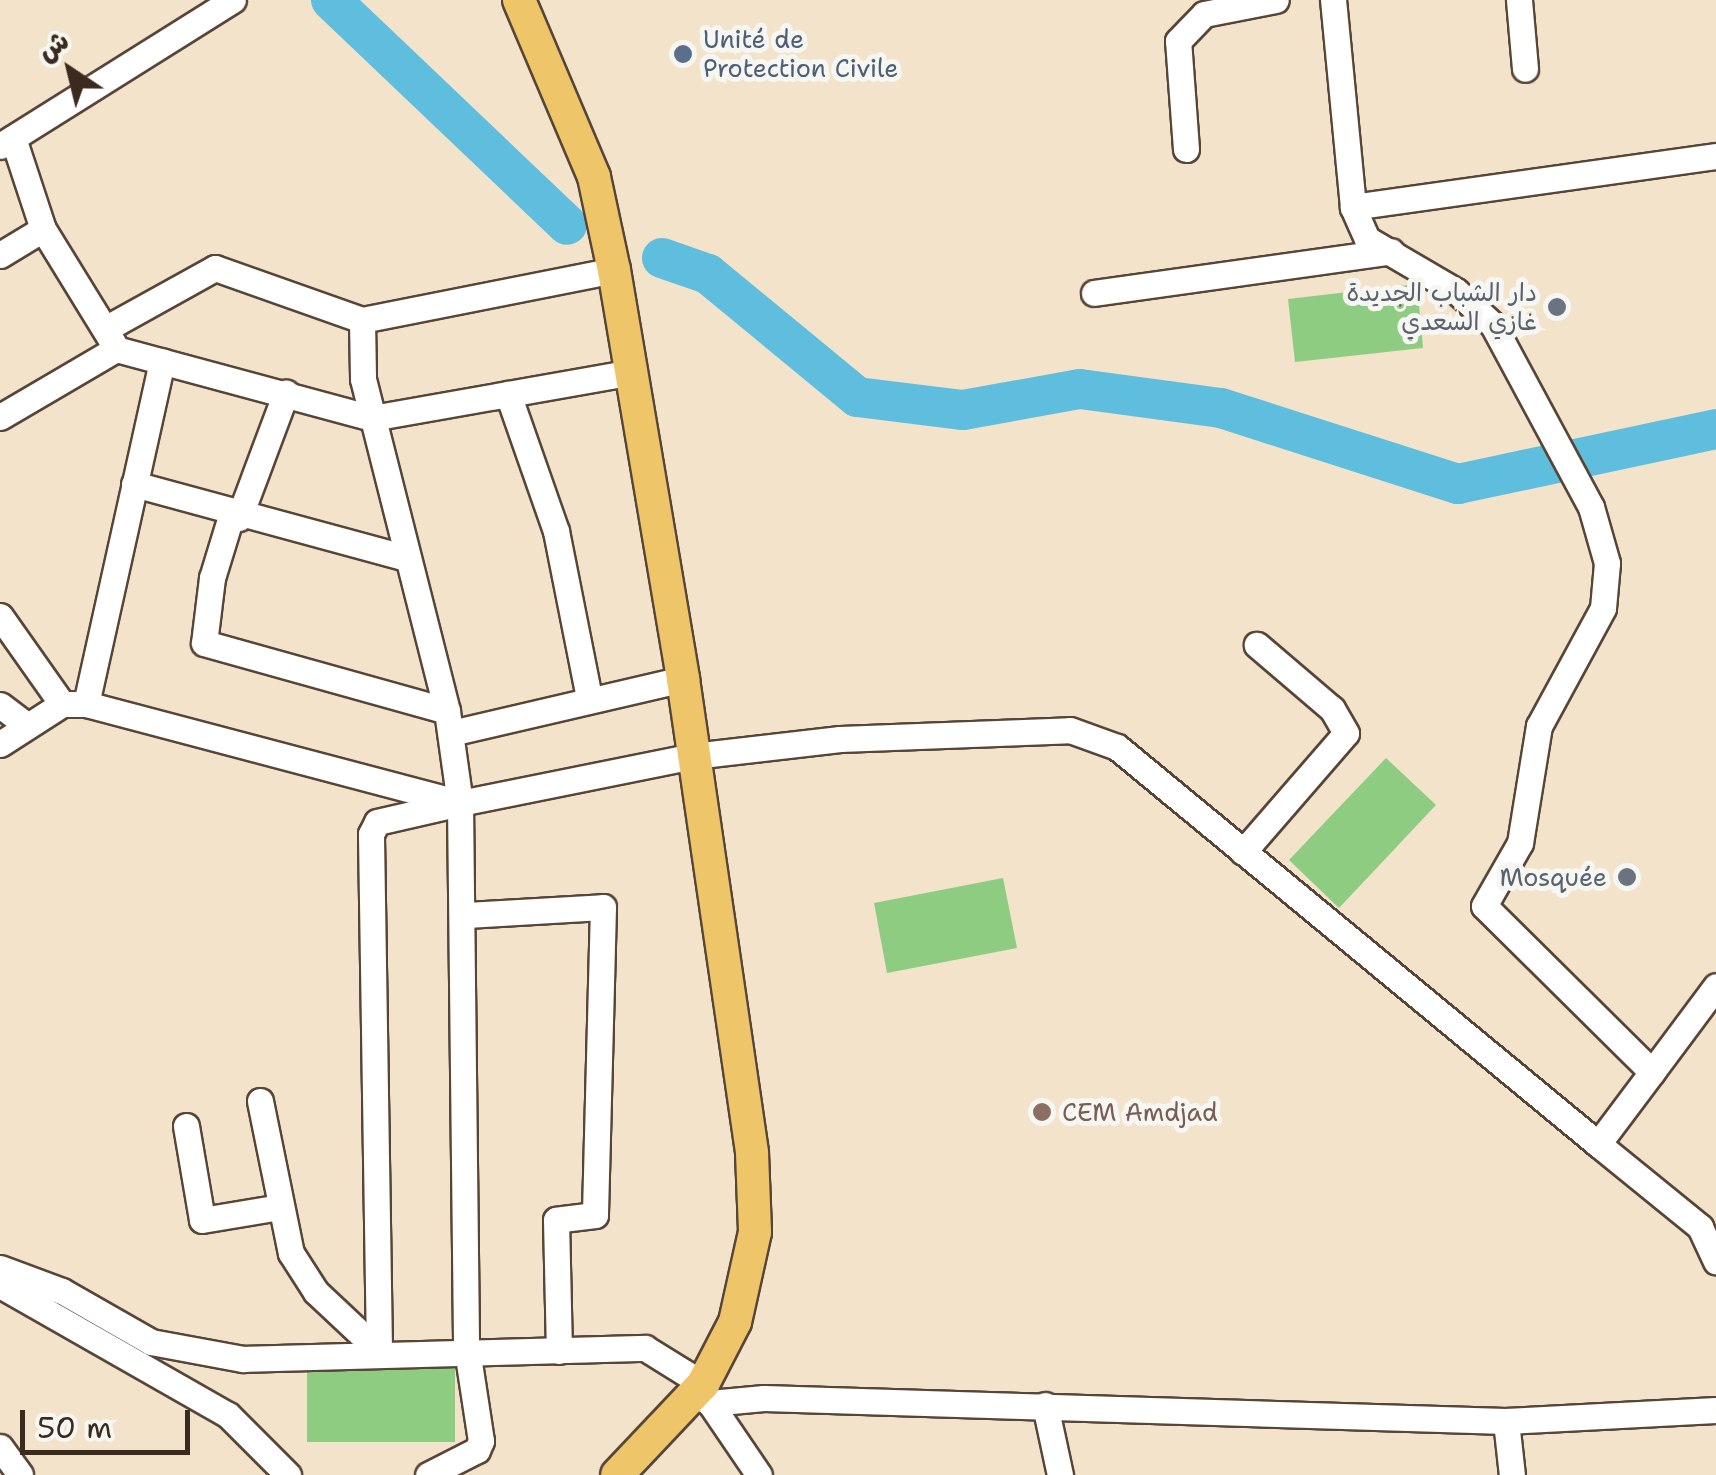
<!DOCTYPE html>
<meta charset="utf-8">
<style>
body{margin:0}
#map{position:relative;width:1716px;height:1475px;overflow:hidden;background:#f3e3cb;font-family:"Shantell Sans","Playpen Sans Arabic",sans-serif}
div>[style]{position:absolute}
.green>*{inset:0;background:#8ecc82}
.river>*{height:40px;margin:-20px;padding:0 20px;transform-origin:20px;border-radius:20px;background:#5fbedd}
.roads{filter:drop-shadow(2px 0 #574638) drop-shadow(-2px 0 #574638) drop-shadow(0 2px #574638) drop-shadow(0 -2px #574638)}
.minor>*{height:25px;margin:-12.5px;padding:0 12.5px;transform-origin:12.5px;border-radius:12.5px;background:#fff}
.major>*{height:32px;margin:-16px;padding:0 16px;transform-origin:16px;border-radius:16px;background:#eec569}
.dots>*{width:28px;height:28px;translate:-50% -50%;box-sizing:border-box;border:5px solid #f6f6f2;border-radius:50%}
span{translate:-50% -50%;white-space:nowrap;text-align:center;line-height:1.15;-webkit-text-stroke:10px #f6f6f2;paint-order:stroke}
.service-label{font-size:25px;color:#4e5e75}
.left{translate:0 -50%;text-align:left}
.worship-label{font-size:25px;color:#5b616d}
.right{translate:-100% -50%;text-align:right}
.education-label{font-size:25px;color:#785e54}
.north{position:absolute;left:20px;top:20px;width:100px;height:100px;-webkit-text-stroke:8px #f6f6f2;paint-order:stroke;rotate:325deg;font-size:28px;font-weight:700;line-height:40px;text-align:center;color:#3b2a1e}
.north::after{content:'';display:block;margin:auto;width:35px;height:45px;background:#3b2a1e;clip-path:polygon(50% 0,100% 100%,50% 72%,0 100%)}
.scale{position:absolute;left:20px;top:1410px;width:170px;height:45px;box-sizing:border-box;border:5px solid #3b2a1e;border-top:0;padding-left:12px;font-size:30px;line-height:35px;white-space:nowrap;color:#3b2a1e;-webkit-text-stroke:8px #f6f6f2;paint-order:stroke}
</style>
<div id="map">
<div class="green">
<div style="clip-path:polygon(1417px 284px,1423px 348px,1295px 362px,1288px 299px)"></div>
<div style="clip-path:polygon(1386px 758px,1436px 805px,1339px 908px,1289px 860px)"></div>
<div style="clip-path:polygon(1003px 878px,1017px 948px,887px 973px,874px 903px)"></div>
<div style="clip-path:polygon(307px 1366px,455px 1366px,455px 1442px,307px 1442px)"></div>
</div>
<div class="river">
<div style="left:331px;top:0;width:326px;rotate:43.6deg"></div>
<div style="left:662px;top:258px;width:49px;rotate:19.2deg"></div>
<div style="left:708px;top:274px;width:193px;rotate:39.5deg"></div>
<div style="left:857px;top:397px;width:107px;rotate:7deg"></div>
<div style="left:963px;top:410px;width:119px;rotate:-10.2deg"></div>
<div style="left:1080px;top:389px;width:142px;rotate:7.7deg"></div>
<div style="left:1221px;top:408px;width:249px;rotate:17.8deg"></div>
<div style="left:1458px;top:484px;width:264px;rotate:-12deg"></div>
</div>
<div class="roads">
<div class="minor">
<div style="left:1519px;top:0;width:69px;rotate:85deg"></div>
<div style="left:13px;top:138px;width:96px;rotate:71.8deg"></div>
<div style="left:43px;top:229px;width:134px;rotate:58.4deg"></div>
<div style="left:0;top:146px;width:275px;rotate:-32.1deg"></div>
<div style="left:1186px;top:149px;width:108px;rotate:-94.2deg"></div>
<div style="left:1178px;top:41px;width:37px;rotate:-46deg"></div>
<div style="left:1204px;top:14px;width:73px;rotate:-11deg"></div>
<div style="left:1353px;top:207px;width:367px;rotate:-8deg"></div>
<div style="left:0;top:255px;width:50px;rotate:-31.2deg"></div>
<div style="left:1094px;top:293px;width:300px;rotate:-8deg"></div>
<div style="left:362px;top:320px;width:59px;rotate:89deg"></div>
<div style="left:363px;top:379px;width:342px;rotate:75.8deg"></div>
<div style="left:447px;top:711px;width:93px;rotate:82deg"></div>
<div style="left:105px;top:329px;width:126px;rotate:-29deg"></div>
<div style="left:215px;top:268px;width:156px;rotate:19.5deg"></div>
<div style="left:362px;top:320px;width:257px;rotate:-11.2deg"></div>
<div style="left:508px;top:394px;width:145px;rotate:70.7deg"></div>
<div style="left:556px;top:531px;width:170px;rotate:78.8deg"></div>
<div style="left:0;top:417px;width:134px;rotate:-30.4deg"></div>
<div style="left:116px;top:349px;width:265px;rotate:15.1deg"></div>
<div style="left:372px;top:418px;width:264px;rotate:-10deg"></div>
<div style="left:134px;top:484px;width:282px;rotate:15.2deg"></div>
<div style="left:231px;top:516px;width:65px;rotate:107deg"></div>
<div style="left:212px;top:578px;width:65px;rotate:97deg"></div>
<div style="left:204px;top:643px;width:252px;rotate:15.6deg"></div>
<div style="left:239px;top:518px;width:134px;rotate:-69.5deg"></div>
<div style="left:0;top:616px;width:108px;rotate:54.8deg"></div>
<div style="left:86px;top:704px;width:351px;rotate:-77.5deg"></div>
<div style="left:0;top:705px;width:31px;rotate:37deg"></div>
<div style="left:451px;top:733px;width:238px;rotate:-13.1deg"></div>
<div style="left:0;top:744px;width:74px;rotate:-32.8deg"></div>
<div style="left:62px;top:704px;width:24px"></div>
<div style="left:86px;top:704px;width:387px;rotate:14.8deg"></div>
<div style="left:460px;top:803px;width:540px;rotate:89.36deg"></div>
<div style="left:466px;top:1343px;width:99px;rotate:81.3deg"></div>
<div style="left:481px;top:1441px;width:10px;rotate:114deg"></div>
<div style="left:477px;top:1450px;width:55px;rotate:153deg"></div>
<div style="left:1243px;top:852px;width:157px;rotate:-49.1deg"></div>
<div style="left:1346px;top:733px;width:28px;rotate:-120deg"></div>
<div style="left:1332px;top:709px;width:99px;rotate:-139.5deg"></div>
<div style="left:466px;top:915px;width:137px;rotate:-3.3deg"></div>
<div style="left:603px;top:907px;width:308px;rotate:91.5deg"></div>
<div style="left:595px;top:1215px;width:39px;rotate:173deg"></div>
<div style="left:556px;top:1220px;width:131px;rotate:88.7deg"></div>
<div style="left:1652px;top:1072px;width:107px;rotate:-53.3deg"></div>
<div style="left:260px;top:1101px;width:155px;rotate:78.5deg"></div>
<div style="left:291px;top:1253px;width:46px;rotate:57.3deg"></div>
<div style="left:316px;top:1292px;width:86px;rotate:43.1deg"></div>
<div style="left:186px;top:1126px;width:95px;rotate:80.3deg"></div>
<div style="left:202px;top:1220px;width:79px;rotate:-9.5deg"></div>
<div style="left:1598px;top:1144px;width:132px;rotate:39.1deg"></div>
<div style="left:1700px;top:1227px;width:38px;rotate:65deg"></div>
<div style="left:0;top:1268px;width:66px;rotate:20.4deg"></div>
<div style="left:62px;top:1291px;width:103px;rotate:29.8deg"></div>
<div style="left:151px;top:1342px;width:94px;rotate:10.5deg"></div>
<div style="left:243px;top:1359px;width:402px;rotate:-1.6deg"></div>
<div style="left:645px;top:1348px;width:68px;rotate:31.8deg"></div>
<div style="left:0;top:1285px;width:262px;rotate:29.7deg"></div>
<div style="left:228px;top:1415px;width:85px;rotate:45deg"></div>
<div style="left:379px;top:1351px;width:517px;rotate:-90.89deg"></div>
<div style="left:371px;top:834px;width:13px;rotate:-63deg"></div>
<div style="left:377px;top:822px;width:85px;rotate:-12.9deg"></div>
<div style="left:460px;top:803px;width:238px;rotate:-11.4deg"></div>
<div style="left:693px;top:756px;width:148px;rotate:-6.6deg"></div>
<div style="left:840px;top:739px;width:230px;rotate:-2.2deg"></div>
<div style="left:1070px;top:730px;width:50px;rotate:19.9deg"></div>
<div style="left:1117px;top:747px;width:624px;rotate:39.54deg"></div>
<div style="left:1598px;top:1144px;width:90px;rotate:-53.1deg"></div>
<div style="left:1652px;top:1072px;width:236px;rotate:-135.3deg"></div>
<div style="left:1484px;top:906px;width:73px;rotate:-60.3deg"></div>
<div style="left:1520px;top:843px;width:119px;rotate:-80.8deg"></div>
<div style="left:1539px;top:726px;width:134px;rotate:-61.5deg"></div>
<div style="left:1603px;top:608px;width:45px;rotate:-84.9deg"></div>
<div style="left:1607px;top:563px;width:58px;rotate:-105.9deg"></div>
<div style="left:1591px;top:507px;width:207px;rotate:-118.3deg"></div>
<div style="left:1493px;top:325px;width:50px;rotate:-137.4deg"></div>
<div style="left:1456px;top:291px;width:103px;rotate:-149.7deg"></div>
<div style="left:1367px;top:239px;width:35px;rotate:-114deg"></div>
<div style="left:1353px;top:207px;width:208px;rotate:-95.5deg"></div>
<div style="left:695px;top:1394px;width:17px;rotate:31deg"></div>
<div style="left:710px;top:1403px;width:54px;rotate:-5.3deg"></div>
<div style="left:764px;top:1398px;width:742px;rotate:1.78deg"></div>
<div style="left:1506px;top:1421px;width:210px;rotate:-3deg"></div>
<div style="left:710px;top:1403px;width:87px;rotate:55.8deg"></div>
<div style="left:1045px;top:1405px;width:72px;rotate:77.9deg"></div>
<div style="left:1506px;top:1421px;width:54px;rotate:83.7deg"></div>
<div style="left:0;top:1447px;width:34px;rotate:54deg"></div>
</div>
<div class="major">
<div style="left:519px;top:0;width:192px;rotate:67deg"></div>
<div style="left:594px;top:177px;width:95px;rotate:77.9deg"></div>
<div style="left:614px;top:270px;width:415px;rotate:80.4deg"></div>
<div style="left:683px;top:679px;width:479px;rotate:81.7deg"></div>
<div style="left:752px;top:1153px;width:79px;rotate:87.8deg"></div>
<div style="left:755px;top:1232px;width:92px;rotate:102.5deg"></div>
<div style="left:735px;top:1322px;width:70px;rotate:117.3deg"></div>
<div style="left:703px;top:1384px;width:125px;rotate:133.4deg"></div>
</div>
</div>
<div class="dots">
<div style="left:683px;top:54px;background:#5c6f8a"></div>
<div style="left:1557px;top:307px;background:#6b7280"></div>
<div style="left:1627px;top:877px;background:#6b7280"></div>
<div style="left:1042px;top:1112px;background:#8d6e63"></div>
</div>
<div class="service-label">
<span class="left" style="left:703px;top:54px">Unité de<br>Protection Civile</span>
</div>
<div class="worship-label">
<span class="right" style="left:1537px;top:307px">دار الشباب الجديدة<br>غازي السعدي</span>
<span class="right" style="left:1607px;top:877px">Mosquée</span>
</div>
<div class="education-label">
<span class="left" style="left:1062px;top:1112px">CEM Amdjad</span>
</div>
<div class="north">ش</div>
<div class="scale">50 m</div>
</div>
